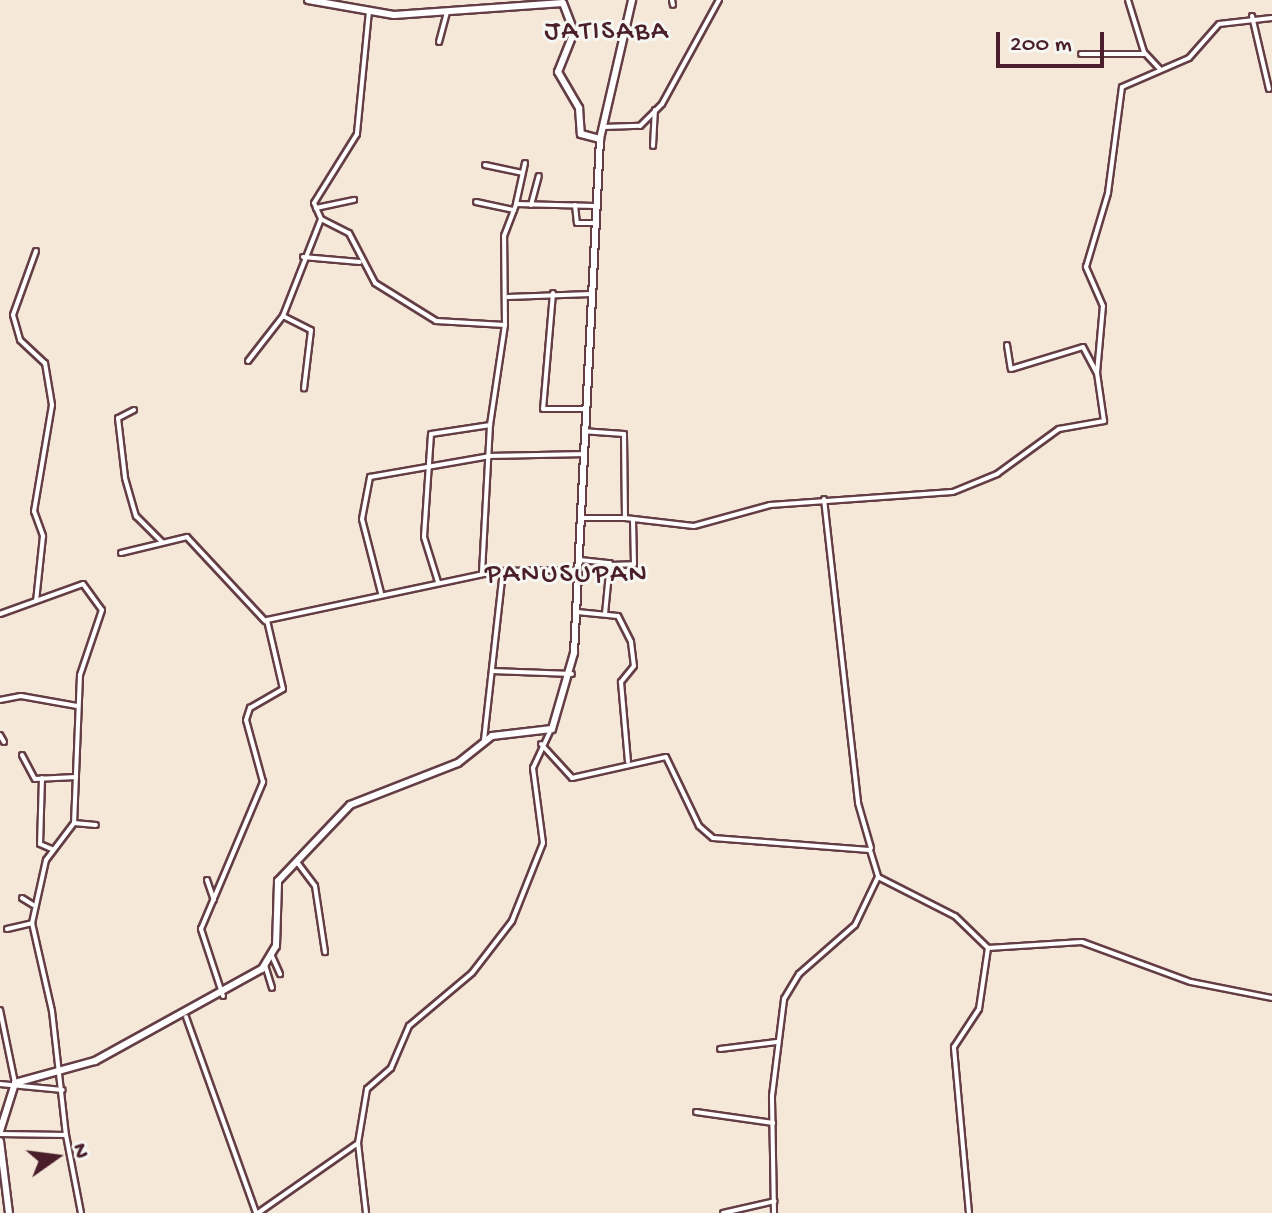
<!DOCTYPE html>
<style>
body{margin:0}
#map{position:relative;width:1272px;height:1213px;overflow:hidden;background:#f5e8d8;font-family:"Gochi Hand",sans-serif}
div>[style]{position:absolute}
.roads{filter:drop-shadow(2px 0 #643d45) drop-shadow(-2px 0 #643d45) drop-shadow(0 2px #643d45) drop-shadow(0 -2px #643d45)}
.street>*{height:4px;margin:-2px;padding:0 2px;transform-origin:2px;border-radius:2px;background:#fff}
.secondary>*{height:6px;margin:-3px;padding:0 3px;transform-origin:3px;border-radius:3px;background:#fff}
span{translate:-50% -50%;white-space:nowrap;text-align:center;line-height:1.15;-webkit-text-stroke:6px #f6f6f2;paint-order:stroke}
.quarter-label{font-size:28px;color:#4a1f2b;letter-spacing:2px}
.north{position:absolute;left:16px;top:1117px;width:80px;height:80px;-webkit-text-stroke:6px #f6f6f2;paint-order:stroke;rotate:76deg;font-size:22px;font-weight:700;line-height:32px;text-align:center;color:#4a1f2b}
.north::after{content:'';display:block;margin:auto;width:28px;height:36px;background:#4a1f2b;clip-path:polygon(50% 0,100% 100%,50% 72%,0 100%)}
.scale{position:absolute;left:996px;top:32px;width:108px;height:36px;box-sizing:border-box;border:4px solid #4a1f2b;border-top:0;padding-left:10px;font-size:24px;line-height:28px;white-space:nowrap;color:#4a1f2b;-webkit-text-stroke:6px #f6f6f2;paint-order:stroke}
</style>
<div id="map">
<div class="roads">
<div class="street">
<div style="left:672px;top:0;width:5px;rotate:79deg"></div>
<div style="left:1128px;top:0;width:54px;rotate:72.9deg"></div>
<div style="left:1144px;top:52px;width:23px;rotate:47deg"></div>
<div style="left:369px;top:11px;width:124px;rotate:95.6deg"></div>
<div style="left:357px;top:134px;width:81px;rotate:121.9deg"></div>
<div style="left:314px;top:203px;width:17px;rotate:66deg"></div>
<div style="left:321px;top:219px;width:31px;rotate:27deg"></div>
<div style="left:349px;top:233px;width:56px;rotate:62.5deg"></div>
<div style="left:375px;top:283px;width:72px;rotate:31.9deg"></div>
<div style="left:436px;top:321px;width:69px;rotate:3.3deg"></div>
<div style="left:505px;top:325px;width:89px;rotate:-90.6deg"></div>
<div style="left:504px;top:236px;width:34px;rotate:-69deg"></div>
<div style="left:516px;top:204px;width:79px;rotate:1.5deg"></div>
<div style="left:1252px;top:16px;width:75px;rotate:76.9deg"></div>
<div style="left:439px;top:42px;width:31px;rotate:-75deg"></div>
<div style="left:1081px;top:54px;width:64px"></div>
<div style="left:603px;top:127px;width:37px;rotate:-2deg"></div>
<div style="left:640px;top:126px;width:31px;rotate:-45deg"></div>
<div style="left:662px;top:104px;width:119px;rotate:-61.3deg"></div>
<div style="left:653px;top:146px;width:36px;rotate:-87deg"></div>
<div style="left:485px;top:165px;width:38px;rotate:12deg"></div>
<div style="left:476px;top:202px;width:39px;rotate:12deg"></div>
<div style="left:516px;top:204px;width:42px;rotate:-77.6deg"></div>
<div style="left:531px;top:205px;width:30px;rotate:-75deg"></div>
<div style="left:575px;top:205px;width:18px;rotate:84deg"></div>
<div style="left:577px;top:223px;width:17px"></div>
<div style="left:316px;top:208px;width:39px;rotate:-12deg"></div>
<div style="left:36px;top:251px;width:68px;rotate:109.8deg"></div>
<div style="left:13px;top:315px;width:26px;rotate:74deg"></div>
<div style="left:20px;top:340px;width:34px;rotate:43deg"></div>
<div style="left:45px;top:363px;width:43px;rotate:80.5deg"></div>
<div style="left:52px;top:405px;width:108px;rotate:99.6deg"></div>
<div style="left:34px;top:511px;width:27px;rotate:70deg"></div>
<div style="left:43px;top:536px;width:65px;rotate:96.1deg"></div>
<div style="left:303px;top:257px;width:57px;rotate:5deg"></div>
<div style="left:553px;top:293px;width:116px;rotate:94.9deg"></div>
<div style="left:543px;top:409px;width:43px"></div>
<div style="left:508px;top:297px;width:83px;rotate:-2.1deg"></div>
<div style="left:283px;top:316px;width:31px;rotate:27deg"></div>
<div style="left:311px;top:330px;width:59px;rotate:96.8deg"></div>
<div style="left:1007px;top:345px;width:24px;rotate:81deg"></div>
<div style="left:1011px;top:369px;width:75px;rotate:-17deg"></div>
<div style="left:1083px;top:347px;width:30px;rotate:62deg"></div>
<div style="left:248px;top:361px;width:57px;rotate:-52.1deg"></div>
<div style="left:283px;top:316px;width:104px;rotate:-68.6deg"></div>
<div style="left:134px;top:410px;width:18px;rotate:153deg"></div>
<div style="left:118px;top:418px;width:60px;rotate:83.3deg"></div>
<div style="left:125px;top:478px;width:40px;rotate:74deg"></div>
<div style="left:136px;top:516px;width:37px;rotate:45deg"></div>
<div style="left:490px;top:425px;width:101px;rotate:-81.5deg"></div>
<div style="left:824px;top:499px;width:306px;rotate:83.6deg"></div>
<div style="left:858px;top:803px;width:47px;rotate:73.9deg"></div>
<div style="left:583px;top:518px;width:42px"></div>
<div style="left:625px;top:518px;width:84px;rotate:-90.7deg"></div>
<div style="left:624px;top:434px;width:39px;rotate:-176deg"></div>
<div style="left:625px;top:518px;width:69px;rotate:6.6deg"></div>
<div style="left:694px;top:526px;width:79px;rotate:-15.4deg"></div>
<div style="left:770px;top:505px;width:183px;rotate:-4.1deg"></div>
<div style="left:953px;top:492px;width:48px;rotate:-22.2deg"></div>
<div style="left:997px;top:474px;width:77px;rotate:-36deg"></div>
<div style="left:1059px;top:429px;width:46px;rotate:-10.1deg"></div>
<div style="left:1104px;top:421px;width:49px;rotate:-98.3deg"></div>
<div style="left:1097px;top:373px;width:67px;rotate:-84.9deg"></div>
<div style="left:1103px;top:306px;width:43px;rotate:-113.6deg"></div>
<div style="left:1086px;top:267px;width:77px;rotate:-73.4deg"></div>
<div style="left:1108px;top:193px;width:107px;rotate:-82.5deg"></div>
<div style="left:1122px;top:87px;width:73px;rotate:-23.4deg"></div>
<div style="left:1189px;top:58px;width:45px;rotate:-48.6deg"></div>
<div style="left:1219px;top:24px;width:53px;rotate:-6.5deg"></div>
<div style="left:121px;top:553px;width:68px;rotate:-13.6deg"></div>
<div style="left:187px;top:537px;width:115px;rotate:47.1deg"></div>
<div style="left:580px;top:560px;width:30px;rotate:6deg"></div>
<div style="left:610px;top:563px;width:51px;rotate:95.6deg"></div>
<div style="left:610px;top:565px;width:24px;rotate:-2deg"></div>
<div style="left:634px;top:564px;width:45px;rotate:-91.3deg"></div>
<div style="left:438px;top:582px;width:47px;rotate:-107.3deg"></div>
<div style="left:424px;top:537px;width:103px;rotate:-86.1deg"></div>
<div style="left:431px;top:434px;width:60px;rotate:-8.7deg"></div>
<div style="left:490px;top:425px;width:149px;rotate:93.1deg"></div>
<div style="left:381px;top:593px;width:76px;rotate:-104.4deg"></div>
<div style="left:362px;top:519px;width:43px;rotate:-79.2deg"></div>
<div style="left:370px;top:477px;width:122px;rotate:-9.9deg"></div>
<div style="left:490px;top:456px;width:95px;rotate:-1.2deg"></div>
<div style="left:577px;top:612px;width:41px;rotate:5.6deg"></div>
<div style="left:618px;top:616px;width:29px;rotate:63deg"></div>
<div style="left:631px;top:642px;width:24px;rotate:83deg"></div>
<div style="left:634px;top:666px;width:21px;rotate:129deg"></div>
<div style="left:621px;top:682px;width:80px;rotate:85deg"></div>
<div style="left:0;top:614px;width:88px;rotate:-19.9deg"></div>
<div style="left:83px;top:584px;width:32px;rotate:54deg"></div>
<div style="left:102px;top:610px;width:69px;rotate:108.7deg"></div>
<div style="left:80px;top:675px;width:148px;rotate:92.3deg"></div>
<div style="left:74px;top:823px;width:46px;rotate:127.1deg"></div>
<div style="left:46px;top:860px;width:65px;rotate:102.5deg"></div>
<div style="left:32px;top:923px;width:90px;rotate:77.2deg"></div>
<div style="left:52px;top:1011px;width:125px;rotate:83.6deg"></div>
<div style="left:66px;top:1135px;width:66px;rotate:-179.1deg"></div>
<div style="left:492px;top:671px;width:80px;rotate:2.1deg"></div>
<div style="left:0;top:700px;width:21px;rotate:-11deg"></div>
<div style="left:21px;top:696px;width:57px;rotate:10.1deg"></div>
<div style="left:0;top:735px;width:8px;rotate:60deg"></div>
<div style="left:484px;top:740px;width:170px;rotate:-83.6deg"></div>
<div style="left:541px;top:744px;width:46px;rotate:47.6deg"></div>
<div style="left:572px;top:778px;width:96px;rotate:-12.6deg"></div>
<div style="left:666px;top:757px;width:76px;rotate:64.4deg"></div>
<div style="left:699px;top:826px;width:18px;rotate:41deg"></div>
<div style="left:713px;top:838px;width:157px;rotate:4.4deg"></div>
<div style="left:870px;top:850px;width:28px;rotate:73deg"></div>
<div style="left:878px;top:877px;width:86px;rotate:26.9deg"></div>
<div style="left:955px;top:916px;width:46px;rotate:44.1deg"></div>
<div style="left:988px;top:948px;width:94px;rotate:-3.7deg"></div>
<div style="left:1082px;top:942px;width:116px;rotate:20.2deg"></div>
<div style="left:1191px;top:982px;width:83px;rotate:11.2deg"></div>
<div style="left:22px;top:755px;width:27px;rotate:62deg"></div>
<div style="left:35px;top:779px;width:41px;rotate:-2.8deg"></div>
<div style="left:42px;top:778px;width:66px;rotate:91.7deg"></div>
<div style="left:40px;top:844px;width:13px;rotate:23deg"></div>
<div style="left:74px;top:823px;width:22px;rotate:5deg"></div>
<div style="left:297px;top:862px;width:30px;rotate:53deg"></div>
<div style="left:315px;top:886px;width:67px;rotate:81.4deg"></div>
<div style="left:207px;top:880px;width:21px;rotate:71deg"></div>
<div style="left:22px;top:898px;width:13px;rotate:32deg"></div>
<div style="left:7px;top:929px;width:26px;rotate:-13deg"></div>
<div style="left:272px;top:956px;width:20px;rotate:66deg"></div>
<div style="left:265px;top:965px;width:24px;rotate:73deg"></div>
<div style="left:223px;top:996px;width:71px;rotate:-108.2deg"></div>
<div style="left:201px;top:929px;width:160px;rotate:-67.1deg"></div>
<div style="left:263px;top:782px;width:64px;rotate:-105.3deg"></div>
<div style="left:246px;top:720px;width:13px;rotate:-72deg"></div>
<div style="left:250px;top:708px;width:38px;rotate:-30deg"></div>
<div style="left:283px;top:689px;width:71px;rotate:-103.1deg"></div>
<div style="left:267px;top:620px;width:236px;rotate:-12deg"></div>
<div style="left:498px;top:571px;width:81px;rotate:-0.7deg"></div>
<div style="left:0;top:1010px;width:75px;rotate:78.4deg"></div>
<div style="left:186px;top:1017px;width:208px;rotate:70.3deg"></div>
<div style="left:720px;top:1049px;width:57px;rotate:-7deg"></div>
<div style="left:0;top:1084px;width:63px;rotate:5.4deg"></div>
<div style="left:696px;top:1112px;width:78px;rotate:8.1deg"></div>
<div style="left:66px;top:1135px;width:79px;rotate:79.1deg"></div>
<div style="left:258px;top:1213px;width:122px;rotate:-35deg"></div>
<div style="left:366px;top:1213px;width:70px;rotate:-96.5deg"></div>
<div style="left:358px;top:1143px;width:55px;rotate:-80.5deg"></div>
<div style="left:367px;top:1089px;width:32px;rotate:-41deg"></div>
<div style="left:391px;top:1068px;width:46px;rotate:-66.8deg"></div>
<div style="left:409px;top:1026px;width:82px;rotate:-40.1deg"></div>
<div style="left:472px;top:973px;width:66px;rotate:-52.4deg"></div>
<div style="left:512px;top:921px;width:84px;rotate:-68.3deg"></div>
<div style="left:543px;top:843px;width:76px;rotate:-97.6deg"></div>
<div style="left:533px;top:768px;width:40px;rotate:-65deg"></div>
<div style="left:723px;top:1213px;width:53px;rotate:-13deg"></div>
<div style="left:774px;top:1213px;width:117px;rotate:-91deg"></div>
<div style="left:772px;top:1096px;width:98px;rotate:-82.9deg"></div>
<div style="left:784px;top:999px;width:29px;rotate:-59deg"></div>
<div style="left:799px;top:974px;width:74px;rotate:-41.2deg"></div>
<div style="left:855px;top:925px;width:53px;rotate:-64.4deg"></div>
<div style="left:969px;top:1213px;width:167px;rotate:-95.2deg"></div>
<div style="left:954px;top:1047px;width:45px;rotate:-56.7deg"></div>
<div style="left:979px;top:1009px;width:62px;rotate:-81.6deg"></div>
</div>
<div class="secondary">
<div style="left:308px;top:0;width:87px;rotate:9.9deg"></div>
<div style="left:394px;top:15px;width:169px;rotate:-4.1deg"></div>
<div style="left:563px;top:3px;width:31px;rotate:69deg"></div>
<div style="left:574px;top:32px;width:43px;rotate:111.8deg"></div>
<div style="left:558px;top:72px;width:42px;rotate:59.7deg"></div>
<div style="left:579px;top:108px;width:26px;rotate:86deg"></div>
<div style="left:581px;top:134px;width:20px;rotate:15deg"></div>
<div style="left:0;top:1131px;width:50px;rotate:-72.6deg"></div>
<div style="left:15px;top:1083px;width:83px;rotate:-15.4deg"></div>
<div style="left:95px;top:1061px;width:191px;rotate:-28.9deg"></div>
<div style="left:262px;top:969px;width:27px;rotate:-59deg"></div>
<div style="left:276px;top:946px;width:65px;rotate:-88.2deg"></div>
<div style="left:278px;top:881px;width:105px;rotate:-46.5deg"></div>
<div style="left:350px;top:805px;width:116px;rotate:-21.3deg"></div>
<div style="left:458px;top:763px;width:43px;rotate:-38.5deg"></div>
<div style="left:492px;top:736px;width:60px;rotate:-6.7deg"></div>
<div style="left:552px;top:729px;width:79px;rotate:-73.9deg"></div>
<div style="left:574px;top:653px;width:515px;rotate:-87.1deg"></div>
<div style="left:600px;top:139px;width:143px;rotate:-77deg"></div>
<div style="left:0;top:1141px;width:73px;rotate:82.9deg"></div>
</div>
</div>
<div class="quarter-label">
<span style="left:607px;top:33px">JATISABA</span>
<span style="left:567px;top:576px">PANUSUPAN</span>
</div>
<div class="north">N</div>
<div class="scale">200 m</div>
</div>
